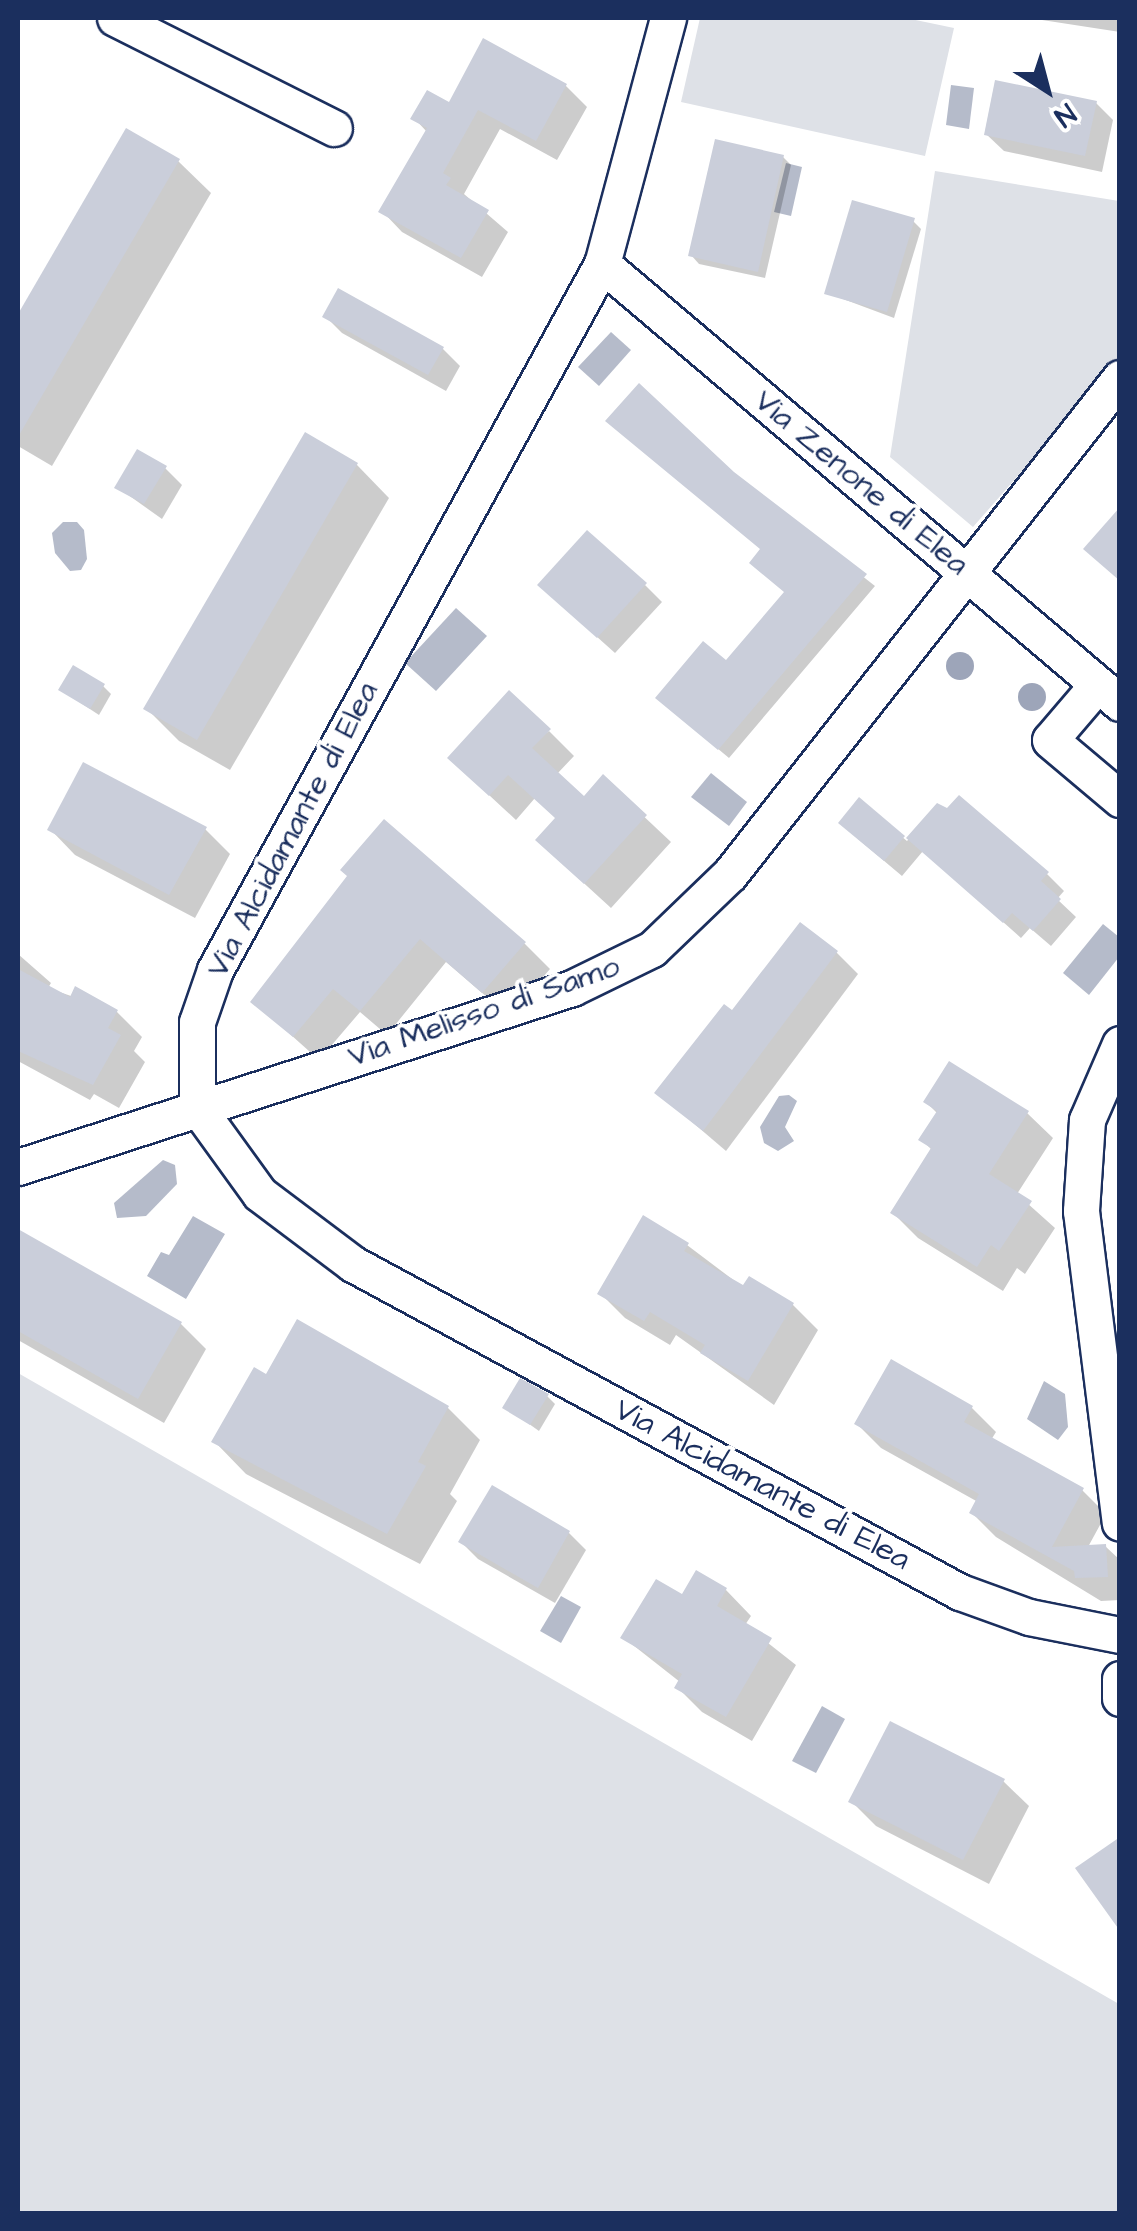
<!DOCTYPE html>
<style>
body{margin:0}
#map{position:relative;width:1137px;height:2231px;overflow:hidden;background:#fff;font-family:"Architects Daughter",sans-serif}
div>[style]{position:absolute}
.green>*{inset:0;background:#dee1e7}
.water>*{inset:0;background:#b5bbca}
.shadow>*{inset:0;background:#0003}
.building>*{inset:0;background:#caceda}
.roads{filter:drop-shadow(2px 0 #1b2f5e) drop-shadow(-2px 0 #1b2f5e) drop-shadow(0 2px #1b2f5e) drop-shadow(0 -2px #1b2f5e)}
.minor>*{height:35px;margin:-17.5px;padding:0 17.5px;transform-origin:17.5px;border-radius:17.5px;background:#fff}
.trees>*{width:28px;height:28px;margin:-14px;border-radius:50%;background:#9da5b9}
span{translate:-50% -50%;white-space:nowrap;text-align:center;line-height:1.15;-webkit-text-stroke:8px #fff;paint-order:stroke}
.street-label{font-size:32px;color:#1b2f5e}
.frame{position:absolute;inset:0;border:20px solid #1b2f5e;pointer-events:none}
.north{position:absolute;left:997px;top:40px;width:100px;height:100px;-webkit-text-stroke:8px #fff;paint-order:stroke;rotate:144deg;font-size:28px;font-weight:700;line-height:40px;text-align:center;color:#1b2f5e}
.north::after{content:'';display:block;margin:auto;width:35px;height:45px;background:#1b2f5e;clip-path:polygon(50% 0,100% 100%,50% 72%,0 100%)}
</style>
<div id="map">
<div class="green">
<div style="clip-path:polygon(700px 18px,906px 18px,954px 28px,925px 156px,681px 102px)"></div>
<div style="clip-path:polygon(935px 171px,1119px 201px,1119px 361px,973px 527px,890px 457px)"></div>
<div style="clip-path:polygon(18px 1373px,1119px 2004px,1119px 2213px,18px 2213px)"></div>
</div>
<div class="water">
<div style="clip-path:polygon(951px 85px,974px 88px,969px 129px,946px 125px)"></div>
<div style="clip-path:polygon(786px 163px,802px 167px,791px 216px,774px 212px)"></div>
<div style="clip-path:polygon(611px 332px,631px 350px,599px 386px,578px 367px)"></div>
<div style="clip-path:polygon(63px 522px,77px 522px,84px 530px,87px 559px,81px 570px,70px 571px,55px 553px,52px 533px)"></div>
<div style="clip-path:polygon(456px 608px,487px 636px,436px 691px,405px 663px)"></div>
<div style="clip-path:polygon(711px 773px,747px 802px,729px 826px,691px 797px)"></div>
<div style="clip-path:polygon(1103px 924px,1119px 937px,1119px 957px,1089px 995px,1063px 973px)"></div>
<div style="clip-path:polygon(789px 1095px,797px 1101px,785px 1127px,794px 1141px,778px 1151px,764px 1143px,760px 1127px,779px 1096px)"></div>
<div style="clip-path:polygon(163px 1160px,175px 1165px,177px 1184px,146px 1216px,117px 1218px,114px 1203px)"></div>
<div style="clip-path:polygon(193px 1216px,225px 1234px,186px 1299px,147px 1276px,161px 1252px,169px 1255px)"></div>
<div style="clip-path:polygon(1044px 1381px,1065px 1394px,1068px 1427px,1058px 1440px,1027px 1419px)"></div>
<div style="clip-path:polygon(561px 1596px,581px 1607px,561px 1643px,540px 1631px)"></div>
<div style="clip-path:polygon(822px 1706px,845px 1719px,816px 1773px,792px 1761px)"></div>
</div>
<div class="shadow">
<div style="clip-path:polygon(1029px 18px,1120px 18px,1120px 32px)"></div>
<div style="clip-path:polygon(484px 42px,566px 86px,587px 107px,557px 160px,500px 129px,464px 194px,508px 232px,482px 277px,402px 232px,382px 211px,427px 132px,414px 118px,450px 105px)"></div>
<div style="clip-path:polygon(1096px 103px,1113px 120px,1102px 172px,1004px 151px,986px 134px)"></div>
<div style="clip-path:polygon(127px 131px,178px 161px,211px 193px,52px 466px,18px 446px,18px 319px)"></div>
<div style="clip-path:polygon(783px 157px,791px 165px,765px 278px,699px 264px,691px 255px)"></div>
<div style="clip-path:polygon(913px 221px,921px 229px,894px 318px,827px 293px)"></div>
<div style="clip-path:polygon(325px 316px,443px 349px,460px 366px,446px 391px,342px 333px)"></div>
<div style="clip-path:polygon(306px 436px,357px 465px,389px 498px,230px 770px,179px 741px,147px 709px)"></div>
<div style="clip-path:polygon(165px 468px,182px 485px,162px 519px,117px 487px)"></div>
<div style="clip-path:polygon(732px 474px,875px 586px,729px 758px,669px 708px,726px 663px,786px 593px)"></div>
<div style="clip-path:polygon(645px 585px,662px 602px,615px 653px,558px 602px)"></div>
<div style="clip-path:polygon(103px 686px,111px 694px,99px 715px,61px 690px)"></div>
<div style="clip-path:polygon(549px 731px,574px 756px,557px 774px,584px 799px,603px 778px,671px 842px,611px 908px,564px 865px,557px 819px,535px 798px,516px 820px,476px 783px)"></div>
<div style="clip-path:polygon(859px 801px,907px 841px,938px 806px,1047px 874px,1064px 891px,1057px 899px,1076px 917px,1051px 946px,1030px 928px,1021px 938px,923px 851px,902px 876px,858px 839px)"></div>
<div style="clip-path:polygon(50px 829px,205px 829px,230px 854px,195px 918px,75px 855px)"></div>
<div style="clip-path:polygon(350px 876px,525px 944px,550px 969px,509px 1016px,446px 962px,387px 1035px,360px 1012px,319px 1060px,253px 1001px)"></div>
<div style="clip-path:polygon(836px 952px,858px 974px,726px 1151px,657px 1092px,732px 1014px)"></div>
<div style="clip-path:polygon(18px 954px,51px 983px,48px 988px,117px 1012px,142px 1037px,134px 1051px,145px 1062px,119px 1108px,94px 1094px,90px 1100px,18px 1061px)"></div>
<div style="clip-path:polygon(926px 1102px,1027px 1113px,1053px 1138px,1017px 1194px,1055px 1228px,1025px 1274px,1017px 1268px,1003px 1291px,918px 1238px,893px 1213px,932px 1150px,922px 1140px,938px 1114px)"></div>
<div style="clip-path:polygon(18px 1232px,181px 1324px,206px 1349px,164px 1423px,18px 1340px)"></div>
<div style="clip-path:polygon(687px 1245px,744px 1288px,793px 1305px,818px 1330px,774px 1405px,676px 1335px,670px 1345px,625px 1318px,600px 1293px)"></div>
<div style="clip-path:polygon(267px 1377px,448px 1408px,480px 1440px,450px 1494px,457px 1501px,420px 1564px,246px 1474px,214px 1441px)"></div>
<div style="clip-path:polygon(547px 1396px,555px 1404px,539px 1431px,505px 1407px)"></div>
<div style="clip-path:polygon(972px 1408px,996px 1432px,991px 1440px,1082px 1490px,1106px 1514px,1088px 1547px,1105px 1546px,1120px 1560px,1120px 1600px,1101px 1601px,996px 1537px,972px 1513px,978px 1502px,881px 1448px,857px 1424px)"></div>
<div style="clip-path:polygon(569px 1533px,586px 1550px,555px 1603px,478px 1559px,461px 1542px)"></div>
<div style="clip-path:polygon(726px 1590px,751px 1616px,745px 1625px,796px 1665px,752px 1741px,702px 1712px,677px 1687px,680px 1682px,624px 1638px,683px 1597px)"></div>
<div style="clip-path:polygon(1003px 1781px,1029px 1806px,989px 1884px,876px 1826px,851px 1801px)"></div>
</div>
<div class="building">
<div style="clip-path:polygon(483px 38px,567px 84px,536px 141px,478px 110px,443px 173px,451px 178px,446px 185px,489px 210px,461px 258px,378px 212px,427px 128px,410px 119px,427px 90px,449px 102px)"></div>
<div style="clip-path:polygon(995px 80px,1097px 101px,1085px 156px,984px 135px)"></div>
<div style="clip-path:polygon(126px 128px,180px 159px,18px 437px,18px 314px)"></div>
<div style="clip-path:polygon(715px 139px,784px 155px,758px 272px,688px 256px)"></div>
<div style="clip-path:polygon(852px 200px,915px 218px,887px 312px,824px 294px)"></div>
<div style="clip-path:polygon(338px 288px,444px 347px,428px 375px,322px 317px)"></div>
<div style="clip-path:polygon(639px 383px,734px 472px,867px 574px,718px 750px,655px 698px,703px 641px,726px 660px,784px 592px,749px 563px,760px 549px,605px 421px)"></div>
<div style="clip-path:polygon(305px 432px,358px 463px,197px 740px,143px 709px)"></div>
<div style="clip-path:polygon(137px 449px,167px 466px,144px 504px,114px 488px)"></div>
<div style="clip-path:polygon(1120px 507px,1120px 581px,1083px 549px)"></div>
<div style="clip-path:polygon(587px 530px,647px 583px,597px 638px,537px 585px)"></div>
<div style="clip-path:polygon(73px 665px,105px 684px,90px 709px,58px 690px)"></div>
<div style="clip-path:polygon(509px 690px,551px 729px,532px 748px,584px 796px,603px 774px,647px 815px,584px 884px,535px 840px,555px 818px,508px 775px,489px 796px,447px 758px)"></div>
<div style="clip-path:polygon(83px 762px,207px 827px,169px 895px,47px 830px)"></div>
<div style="clip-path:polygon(959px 795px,1049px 872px,1041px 881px,1061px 899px,1033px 931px,1012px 913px,1003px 923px,906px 838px,937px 803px,947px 808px)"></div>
<div style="clip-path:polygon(859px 797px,905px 836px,884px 861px,838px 823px)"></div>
<div style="clip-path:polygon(384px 819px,526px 942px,482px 993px,420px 939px,360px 1011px,333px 989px,293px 1037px,250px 1002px,347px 876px,340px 870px)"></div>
<div style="clip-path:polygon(800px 922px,838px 951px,703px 1131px,654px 1093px,724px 1004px,732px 1010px)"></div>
<div style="clip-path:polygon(18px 969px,70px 997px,75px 986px,118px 1010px,108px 1028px,121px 1035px,93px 1085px,18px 1051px)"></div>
<div style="clip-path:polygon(949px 1061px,1029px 1111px,989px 1174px,1032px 1201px,999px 1251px,991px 1245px,977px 1267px,890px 1213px,931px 1148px,918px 1140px,937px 1111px,923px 1102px)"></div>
<div style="clip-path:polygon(643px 1215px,689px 1243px,684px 1251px,743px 1285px,749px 1276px,794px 1303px,748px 1381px,700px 1353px,705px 1345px,650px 1312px,644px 1321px,597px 1294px)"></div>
<div style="clip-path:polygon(18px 1229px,182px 1322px,138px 1399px,18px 1331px)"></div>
<div style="clip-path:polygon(297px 1319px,449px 1406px,418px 1462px,426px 1466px,387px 1534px,211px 1442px,254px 1367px,266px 1374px)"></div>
<div style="clip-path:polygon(891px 1359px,973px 1406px,964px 1422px,1084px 1488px,1052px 1547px,1106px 1544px,1108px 1577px,1075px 1578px,1074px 1571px,969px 1513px,979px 1494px,854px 1424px)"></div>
<div style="clip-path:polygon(520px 1378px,549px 1394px,530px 1425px,502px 1408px)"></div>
<div style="clip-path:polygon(492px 1485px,570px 1531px,538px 1588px,458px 1542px)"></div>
<div style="clip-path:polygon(696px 1570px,727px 1588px,717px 1606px,772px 1638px,726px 1717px,674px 1688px,682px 1674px,620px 1638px,656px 1579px,682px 1594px)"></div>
<div style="clip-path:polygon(890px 1721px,1005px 1779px,963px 1860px,848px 1802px)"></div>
<div style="clip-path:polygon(1120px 1837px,1120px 1931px,1075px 1868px)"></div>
</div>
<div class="roads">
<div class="minor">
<div style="left:115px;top:18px;width:245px;rotate:26.7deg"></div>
<div style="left:668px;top:18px;width:255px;rotate:105deg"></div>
<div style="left:602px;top:264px;width:805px;rotate:118.73deg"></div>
<div style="left:215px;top:970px;width:55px;rotate:109.1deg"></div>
<div style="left:197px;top:1022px;width:85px;rotate:90deg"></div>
<div style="left:197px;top:1107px;width:107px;rotate:54.1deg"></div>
<div style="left:260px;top:1194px;width:116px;rotate:37deg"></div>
<div style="left:353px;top:1264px;width:690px;rotate:28.39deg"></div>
<div style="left:960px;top:1592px;width:73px;rotate:19.9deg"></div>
<div style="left:1029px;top:1617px;width:93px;rotate:11.2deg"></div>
<div style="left:602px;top:264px;width:679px;rotate:40.28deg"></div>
<div style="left:1097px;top:685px;width:72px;rotate:130.5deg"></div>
<div style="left:1050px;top:740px;width:92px;rotate:40.1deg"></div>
<div style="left:1120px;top:1044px;width:83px;rotate:113.5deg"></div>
<div style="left:1087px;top:1120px;width:91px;rotate:93.8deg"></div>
<div style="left:1081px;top:1211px;width:314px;rotate:82.9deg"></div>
<div style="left:18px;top:1167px;width:582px;rotate:-17.91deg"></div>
<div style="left:572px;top:988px;width:89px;rotate:-26deg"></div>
<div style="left:652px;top:949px;width:108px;rotate:-43.9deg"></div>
<div style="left:730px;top:874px;width:631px;rotate:-51.82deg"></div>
<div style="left:1120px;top:1679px;width:19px;rotate:90deg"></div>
</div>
</div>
<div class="trees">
<div style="left:960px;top:666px"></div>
<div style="left:1032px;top:697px"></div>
</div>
<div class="street-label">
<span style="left:861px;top:483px;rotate:40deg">Via Zenone di Elea</span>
<span style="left:293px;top:830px;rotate:-62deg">Via Alcidamante di Elea</span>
<span style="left:484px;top:1012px;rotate:-19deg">Via Melisso di Samo</span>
<span style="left:762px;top:1485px;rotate:28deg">Via Alcidamante di Elea</span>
</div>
<div class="frame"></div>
<div class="north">N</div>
</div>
